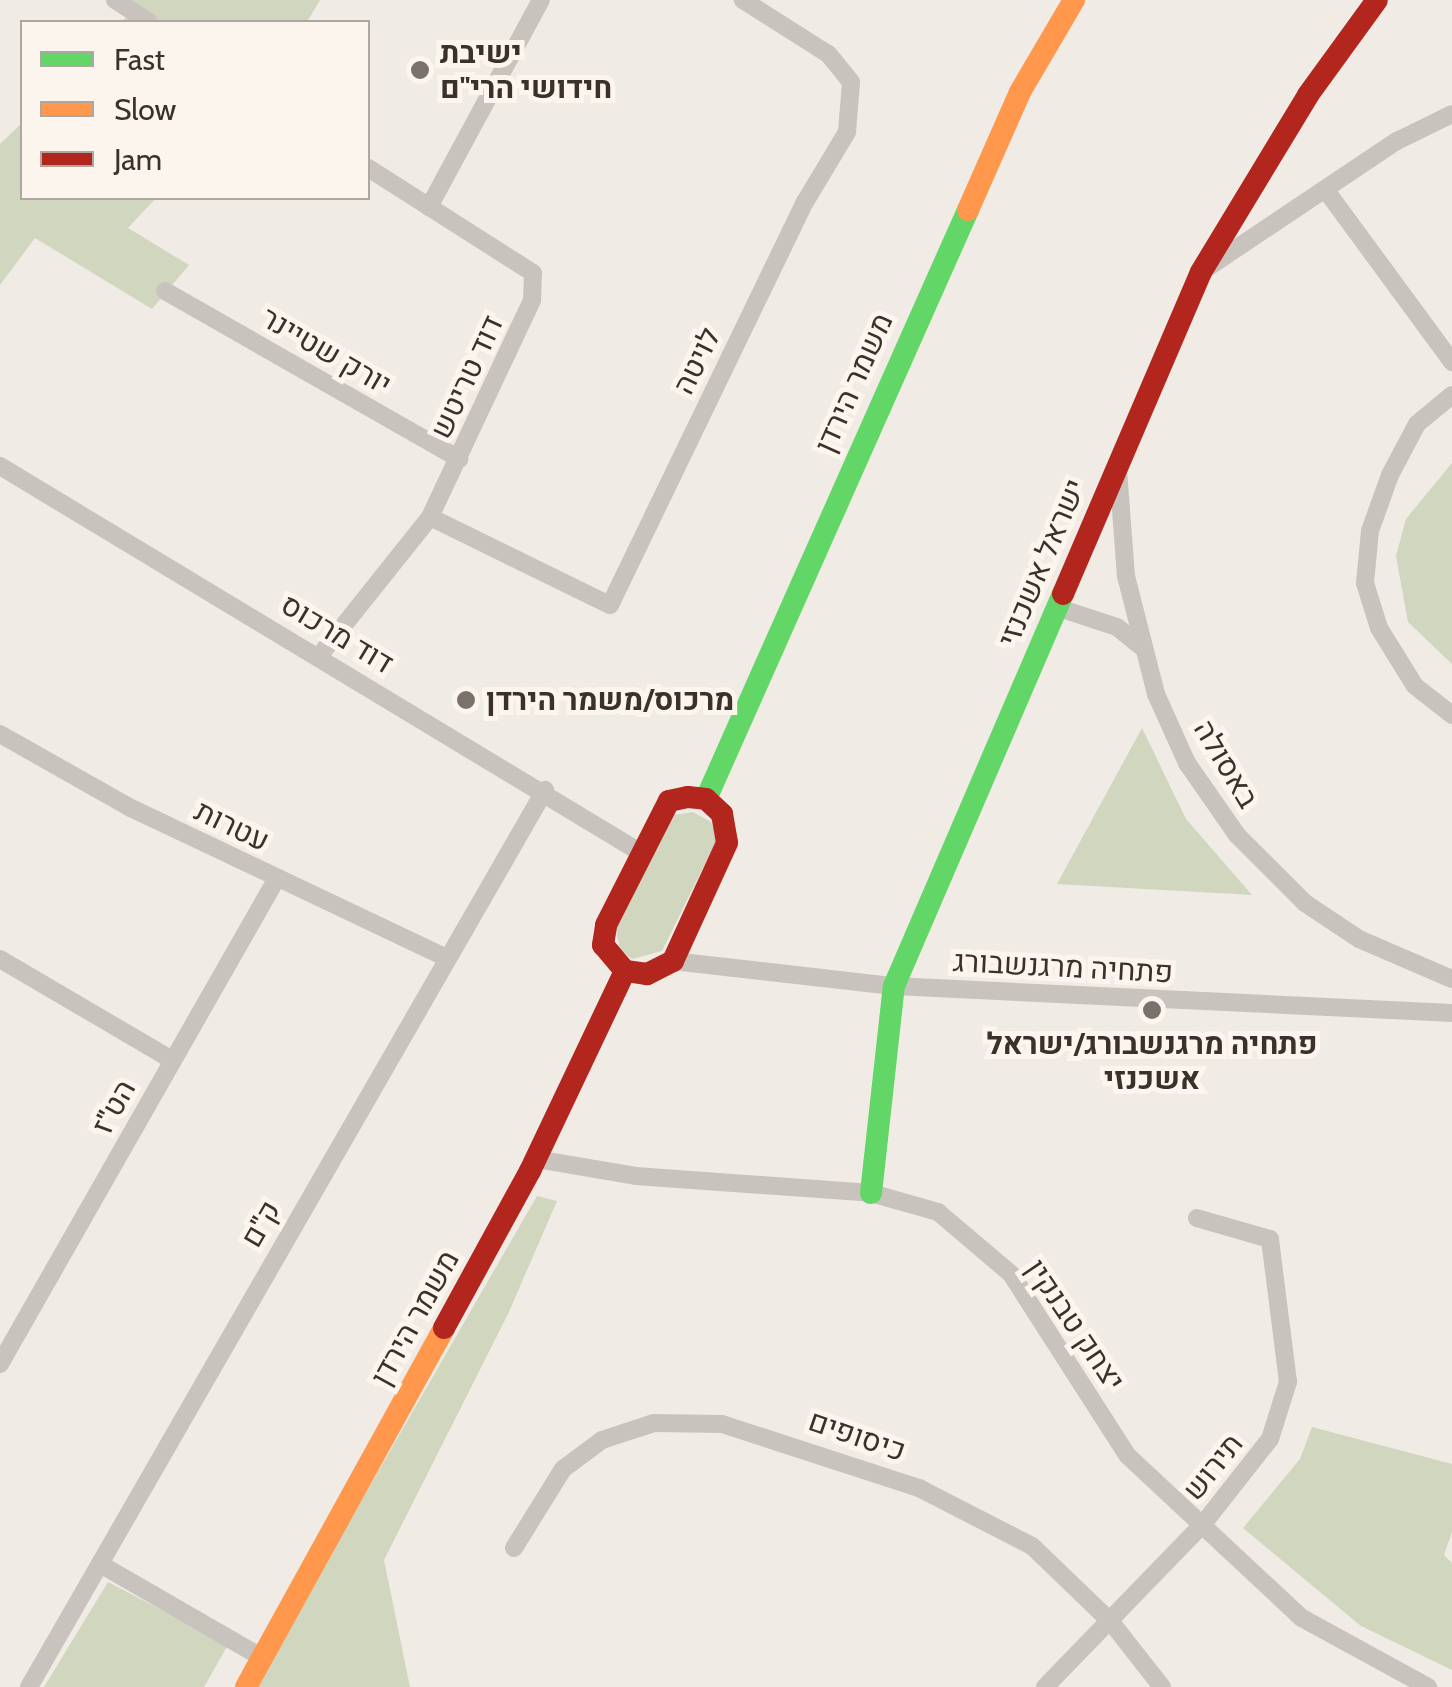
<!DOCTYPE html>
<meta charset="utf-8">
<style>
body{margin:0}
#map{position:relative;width:1452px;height:1687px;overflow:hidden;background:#f0ebe5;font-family:Cabin,Heebo,sans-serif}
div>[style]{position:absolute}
.green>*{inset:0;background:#d1d6bf}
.street>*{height:18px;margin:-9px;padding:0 9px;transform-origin:9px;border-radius:9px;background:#c9c3be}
.fast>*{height:22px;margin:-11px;padding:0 11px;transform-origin:11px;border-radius:11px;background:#63d668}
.slow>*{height:22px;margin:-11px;padding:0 11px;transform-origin:11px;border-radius:11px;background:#ff974d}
.jam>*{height:22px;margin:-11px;padding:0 11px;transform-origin:11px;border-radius:11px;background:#b3261e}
.dots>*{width:28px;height:28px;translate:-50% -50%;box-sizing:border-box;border:5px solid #fbf5ee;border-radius:50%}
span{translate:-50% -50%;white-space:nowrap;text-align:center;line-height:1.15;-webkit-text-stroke:10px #fbf5ee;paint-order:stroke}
.poi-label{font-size:30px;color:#3b302b;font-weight:700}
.left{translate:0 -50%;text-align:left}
.street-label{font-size:30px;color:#3b302b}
.legend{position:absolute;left:20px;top:20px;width:350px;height:180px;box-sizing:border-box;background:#fbf5ee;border:2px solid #aea6a0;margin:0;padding:12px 18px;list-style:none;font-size:30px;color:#3b302b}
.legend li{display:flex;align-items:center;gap:20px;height:50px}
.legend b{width:50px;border:2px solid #aea6a0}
</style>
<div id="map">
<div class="green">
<div style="clip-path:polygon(114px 0,320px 0,307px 22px,122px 22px,131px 11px)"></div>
<div style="clip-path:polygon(22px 123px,22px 198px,156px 198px,128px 228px,189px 265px,152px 309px,35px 238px,0 285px,0 144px)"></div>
<div style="clip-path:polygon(1452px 463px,1452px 664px,1408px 622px,1396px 556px,1406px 519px)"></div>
<div style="clip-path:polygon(1142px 728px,1186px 819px,1252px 895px,1057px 884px)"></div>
<div style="clip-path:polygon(693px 812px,711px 822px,717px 839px,662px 951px,632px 959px,620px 949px,616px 930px,674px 815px)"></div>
<div style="clip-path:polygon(537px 1196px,557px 1201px,508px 1314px,384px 1560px,410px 1687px,254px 1687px)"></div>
<div style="clip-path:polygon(1312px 1427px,1452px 1464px,1452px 1532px,1444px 1555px,1452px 1563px,1452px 1670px,1361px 1626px,1243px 1528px,1300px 1459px)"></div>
<div style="clip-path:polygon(108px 1582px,228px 1645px,204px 1687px,44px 1687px)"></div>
</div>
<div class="street">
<div style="left:115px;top:0;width:40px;rotate:32.9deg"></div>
<div style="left:1325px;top:189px;width:215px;rotate:53.7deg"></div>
<div style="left:429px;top:207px;width:235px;rotate:-61.6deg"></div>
<div style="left:1210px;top:266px;width:225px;rotate:-33.8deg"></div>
<div style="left:1397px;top:141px;width:61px;rotate:-26.1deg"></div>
<div style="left:165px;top:291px;width:339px;rotate:29.7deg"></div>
<div style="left:1452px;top:395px;width:45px;rotate:140.4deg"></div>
<div style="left:1417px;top:424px;width:58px;rotate:117.9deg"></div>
<div style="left:1390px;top:475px;width:59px;rotate:109.7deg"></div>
<div style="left:1370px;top:531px;width:52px;rotate:95.5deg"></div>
<div style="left:1365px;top:583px;width:47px;rotate:72.7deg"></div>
<div style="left:1379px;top:628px;width:68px;rotate:58.2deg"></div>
<div style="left:1415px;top:686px;width:47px;rotate:38.1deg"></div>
<div style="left:0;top:466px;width:751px;rotate:31.11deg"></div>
<div style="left:1118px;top:470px;width:106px;rotate:85.7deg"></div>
<div style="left:1126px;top:576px;width:122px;rotate:75.7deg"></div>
<div style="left:1156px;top:694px;width:76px;rotate:65.8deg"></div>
<div style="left:1187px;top:763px;width:88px;rotate:55.2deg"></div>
<div style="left:1237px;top:835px;width:96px;rotate:45deg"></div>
<div style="left:1305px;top:903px;width:65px;rotate:33.7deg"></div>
<div style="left:1359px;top:939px;width:101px;rotate:23.3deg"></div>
<div style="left:430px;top:517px;width:200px;rotate:26.1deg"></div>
<div style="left:610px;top:605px;width:448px;rotate:-64.2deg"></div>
<div style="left:805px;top:202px;width:82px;rotate:-59deg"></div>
<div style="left:847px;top:132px;width:50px;rotate:-85.4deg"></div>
<div style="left:851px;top:82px;width:36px;rotate:-129deg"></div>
<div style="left:828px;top:54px;width:101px;rotate:-147.6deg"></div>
<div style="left:1056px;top:607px;width:64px;rotate:18.2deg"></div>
<div style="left:1117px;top:627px;width:35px;rotate:39deg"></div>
<div style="left:320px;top:655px;width:176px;rotate:-51.4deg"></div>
<div style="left:430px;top:517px;width:240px;rotate:-64.8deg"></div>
<div style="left:532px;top:300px;width:27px;rotate:-88deg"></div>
<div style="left:533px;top:273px;width:196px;rotate:-147.5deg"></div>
<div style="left:0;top:734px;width:150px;rotate:29.5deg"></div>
<div style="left:131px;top:808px;width:348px;rotate:25.4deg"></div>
<div style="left:0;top:959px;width:199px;rotate:30.4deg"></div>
<div style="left:673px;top:961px;width:222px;rotate:6.5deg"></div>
<div style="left:894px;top:986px;width:559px;rotate:2.77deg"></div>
<div style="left:536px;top:1159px;width:101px;rotate:9.6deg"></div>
<div style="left:636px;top:1176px;width:236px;rotate:4.1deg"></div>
<div style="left:871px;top:1193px;width:70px;rotate:15.8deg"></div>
<div style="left:938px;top:1212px;width:96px;rotate:40.3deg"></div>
<div style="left:1011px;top:1274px;width:216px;rotate:57.3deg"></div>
<div style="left:1128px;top:1456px;width:238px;rotate:43deg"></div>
<div style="left:1302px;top:1618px;width:144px;rotate:28.7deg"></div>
<div style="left:0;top:1364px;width:559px;rotate:-60.32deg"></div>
<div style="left:514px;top:1548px;width:93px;rotate:-58.2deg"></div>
<div style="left:563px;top:1469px;width:49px;rotate:-36.6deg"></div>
<div style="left:602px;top:1440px;width:55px;rotate:-18.1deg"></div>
<div style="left:654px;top:1423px;width:68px;rotate:0.8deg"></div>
<div style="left:722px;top:1424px;width:207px;rotate:18deg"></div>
<div style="left:919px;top:1488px;width:127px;rotate:27.2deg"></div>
<div style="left:1032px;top:1546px;width:110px;rotate:43.9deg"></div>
<div style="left:1111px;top:1622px;width:83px;rotate:51.9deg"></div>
<div style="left:100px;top:1564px;width:188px;rotate:30deg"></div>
<div style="left:29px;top:1687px;width:1035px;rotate:-60.09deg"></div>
<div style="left:1045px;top:1687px;width:227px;rotate:-45.9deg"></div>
<div style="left:1203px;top:1524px;width:108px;rotate:-51.8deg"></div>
<div style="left:1270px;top:1439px;width:60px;rotate:-72.5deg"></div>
<div style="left:1288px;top:1382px;width:144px;rotate:-97.2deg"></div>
<div style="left:1270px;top:1239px;width:76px;rotate:-164deg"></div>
</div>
<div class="fast">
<div style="left:706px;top:799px;width:645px;rotate:-66.02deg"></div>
<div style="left:871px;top:1193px;width:208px;rotate:-83.7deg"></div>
<div style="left:894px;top:986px;width:427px;rotate:-66.7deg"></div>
</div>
<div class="slow">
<div style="left:968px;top:210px;width:129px;rotate:-66.2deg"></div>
<div style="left:1020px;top:92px;width:107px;rotate:-59.6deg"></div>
<div style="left:246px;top:1687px;width:410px;rotate:-61.1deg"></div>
</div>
<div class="jam">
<div style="left:1063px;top:594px;width:350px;rotate:-66.8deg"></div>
<div style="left:1201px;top:272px;width:207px;rotate:-58.8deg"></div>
<div style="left:1308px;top:95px;width:117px;rotate:-54deg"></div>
<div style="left:688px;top:797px;width:18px;rotate:6deg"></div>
<div style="left:706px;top:799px;width:22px;rotate:43deg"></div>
<div style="left:722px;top:814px;width:29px;rotate:80deg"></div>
<div style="left:727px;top:843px;width:130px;rotate:114.6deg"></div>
<div style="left:673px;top:961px;width:29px;rotate:153deg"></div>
<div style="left:647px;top:974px;width:22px;rotate:-172deg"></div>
<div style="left:625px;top:971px;width:34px;rotate:-130deg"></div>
<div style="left:603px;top:945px;width:20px;rotate:-81deg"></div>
<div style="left:606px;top:925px;width:139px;rotate:-63.1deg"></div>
<div style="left:669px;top:801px;width:19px;rotate:-12deg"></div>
<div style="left:444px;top:1328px;width:179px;rotate:-61.3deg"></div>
<div style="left:530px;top:1171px;width:221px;rotate:-64.6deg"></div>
</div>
<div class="dots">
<div style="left:420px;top:70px;background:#7a716c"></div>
<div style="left:466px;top:700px;background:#7a716c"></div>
<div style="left:1152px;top:1010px;background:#7a716c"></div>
</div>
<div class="poi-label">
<span class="left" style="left:440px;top:70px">ישיבת<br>חידושי הרי"ם</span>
<span class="left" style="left:486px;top:700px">מרכוס/משמר הירדן</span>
<span style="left:1152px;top:1061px">פתחיה מרגנשבורג/ישראל<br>אשכנזי</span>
</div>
<div class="street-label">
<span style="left:326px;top:351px;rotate:30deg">יורק שטיינר</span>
<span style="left:697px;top:361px;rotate:-64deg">לויטה</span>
<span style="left:467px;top:377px;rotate:-65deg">דוד טריטש</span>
<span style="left:854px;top:383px;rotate:-66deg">משמר הירדן</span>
<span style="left:1042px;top:563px;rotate:-67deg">ישראל אשכנזי</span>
<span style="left:337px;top:634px;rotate:31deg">דוד מרכוס</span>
<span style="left:1226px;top:764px;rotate:59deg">באסולה</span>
<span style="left:232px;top:826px;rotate:26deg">עטרות</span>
<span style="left:1063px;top:967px;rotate:3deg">פתחיה מרגנשבורג</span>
<span style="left:114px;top:1107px;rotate:-61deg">הט"ז</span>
<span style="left:261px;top:1224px;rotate:-60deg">ק"ם</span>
<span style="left:415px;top:1318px;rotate:-61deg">משמר הירדן</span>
<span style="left:1075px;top:1325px;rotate:56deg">יצחק טבנקין</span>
<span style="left:857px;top:1436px;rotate:19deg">כיסופים</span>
<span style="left:1213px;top:1467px;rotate:-51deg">תירוש</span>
</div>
<ul class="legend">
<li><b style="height:12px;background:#63d668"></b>Fast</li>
<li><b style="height:12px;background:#ff974d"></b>Slow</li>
<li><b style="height:12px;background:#b3261e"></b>Jam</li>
</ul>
</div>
